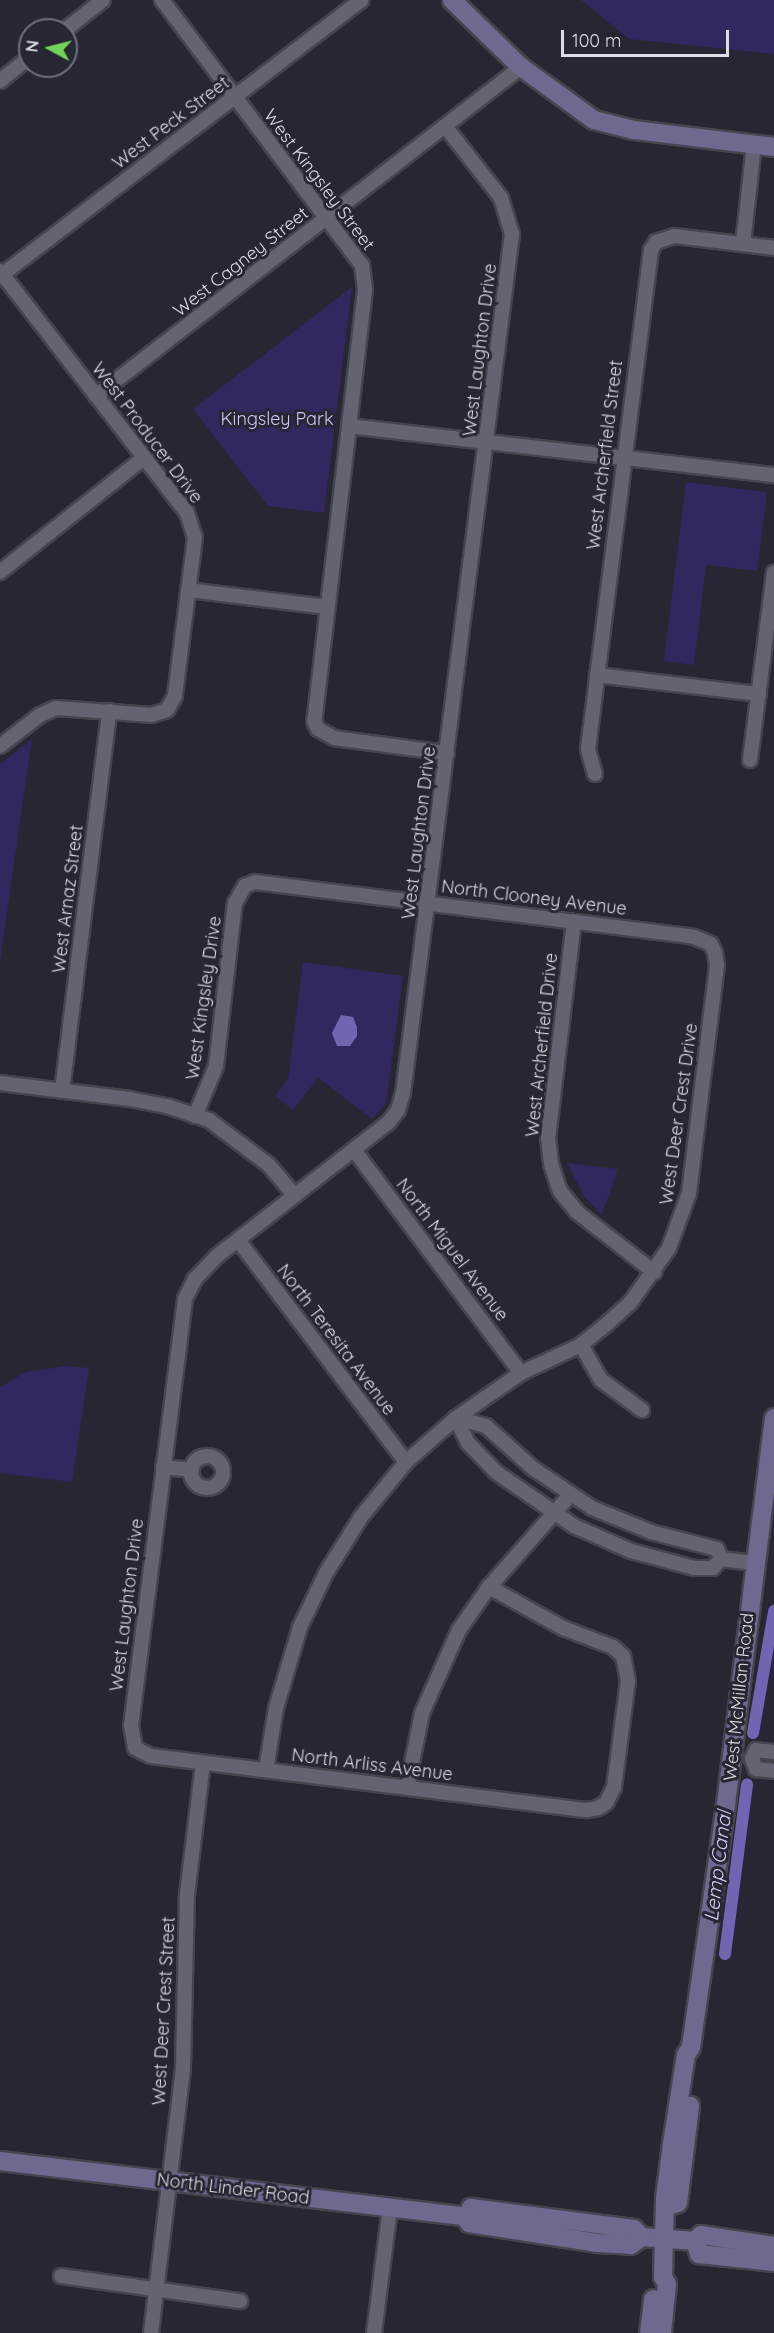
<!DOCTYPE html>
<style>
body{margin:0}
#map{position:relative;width:774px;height:2333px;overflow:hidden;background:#272632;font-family:Quicksand,sans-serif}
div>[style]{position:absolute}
.green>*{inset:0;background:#33275f}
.water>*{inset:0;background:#7165b2}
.canal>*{height:12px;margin:-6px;padding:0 6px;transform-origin:6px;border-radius:6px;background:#7165b2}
.roads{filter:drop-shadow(2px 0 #45454f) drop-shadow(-2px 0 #45454f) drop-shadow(0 2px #45454f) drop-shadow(0 -2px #45454f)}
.street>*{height:14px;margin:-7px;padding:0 7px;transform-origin:7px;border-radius:7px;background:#646371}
.street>.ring{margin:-7px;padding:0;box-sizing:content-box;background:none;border:14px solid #646371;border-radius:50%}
.secondary>*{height:18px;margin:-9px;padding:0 9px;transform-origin:9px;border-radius:9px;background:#6e698e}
span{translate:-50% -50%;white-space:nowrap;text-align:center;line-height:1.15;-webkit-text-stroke:6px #272632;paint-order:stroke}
.street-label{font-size:18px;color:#dddde5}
.park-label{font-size:18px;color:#ccc8f3}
.water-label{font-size:20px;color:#d0ccf6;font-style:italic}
.north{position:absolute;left:18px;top:18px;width:60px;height:60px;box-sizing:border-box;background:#272632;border:2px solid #706f7a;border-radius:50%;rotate:277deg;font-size:16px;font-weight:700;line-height:24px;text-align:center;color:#dddde5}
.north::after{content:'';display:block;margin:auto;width:21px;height:27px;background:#75d25b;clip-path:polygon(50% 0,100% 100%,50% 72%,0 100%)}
.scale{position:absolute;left:561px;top:30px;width:168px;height:27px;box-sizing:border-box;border:3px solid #dddde5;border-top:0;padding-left:8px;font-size:18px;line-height:21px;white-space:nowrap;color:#dddde5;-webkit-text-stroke:4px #272632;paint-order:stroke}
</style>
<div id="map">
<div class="green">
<div style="clip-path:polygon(581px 0,774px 0,774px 54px,629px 39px)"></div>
<div style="clip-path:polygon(352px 287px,324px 513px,268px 506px,193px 409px)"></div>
<div style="clip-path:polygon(686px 482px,767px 492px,757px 571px,706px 565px,694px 665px,664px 661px)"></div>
<div style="clip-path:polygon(32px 739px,0 961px,0 764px)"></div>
<div style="clip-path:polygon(303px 962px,403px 976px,386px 1104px,372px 1119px,318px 1078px,293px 1110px,275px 1096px,288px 1079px)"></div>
<div style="clip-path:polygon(567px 1163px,618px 1169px,602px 1215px,584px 1196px)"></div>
<div style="clip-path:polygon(67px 1366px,89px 1368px,72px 1482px,0 1473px,0 1387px,26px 1372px)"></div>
</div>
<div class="water">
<div style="clip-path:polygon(341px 1015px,353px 1017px,357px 1027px,357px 1036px,350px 1046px,337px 1046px,332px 1033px)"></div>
</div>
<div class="canal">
<div style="left:753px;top:1733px;width:124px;rotate:-80.2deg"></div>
<div style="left:725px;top:1954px;width:171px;rotate:-82.6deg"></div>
</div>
<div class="roads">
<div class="street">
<div style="left:162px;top:0;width:332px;rotate:53deg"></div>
<div style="left:362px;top:265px;width:25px;rotate:83deg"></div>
<div style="left:365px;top:290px;width:434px;rotate:96.7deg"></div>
<div style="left:314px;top:721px;width:9px;rotate:63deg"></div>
<div style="left:318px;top:729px;width:18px;rotate:29deg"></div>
<div style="left:334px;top:738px;width:114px;rotate:7.6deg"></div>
<div style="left:65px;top:30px;width:48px;rotate:-38.3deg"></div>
<div style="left:0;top:81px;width:38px;rotate:-39deg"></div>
<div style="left:445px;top:126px;width:91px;rotate:52.1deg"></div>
<div style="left:501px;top:198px;width:38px;rotate:73deg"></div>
<div style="left:512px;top:234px;width:866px;rotate:97.23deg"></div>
<div style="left:403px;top:1093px;width:18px;rotate:106deg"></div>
<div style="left:398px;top:1110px;width:15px;rotate:127deg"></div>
<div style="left:389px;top:1122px;width:218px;rotate:142.1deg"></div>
<div style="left:217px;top:1256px;width:32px;rotate:134deg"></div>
<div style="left:195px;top:1279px;width:22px;rotate:117deg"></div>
<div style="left:185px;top:1299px;width:429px;rotate:97.2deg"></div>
<div style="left:131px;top:1725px;width:23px;rotate:80deg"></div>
<div style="left:135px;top:1748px;width:18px;rotate:27deg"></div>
<div style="left:151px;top:1756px;width:439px;rotate:7.1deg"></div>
<div style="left:587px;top:1810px;width:11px;rotate:-10deg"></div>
<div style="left:598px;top:1808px;width:9px;rotate:-32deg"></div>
<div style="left:606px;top:1803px;width:18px;rotate:-63deg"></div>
<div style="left:614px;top:1787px;width:107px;rotate:-82.5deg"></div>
<div style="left:628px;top:1681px;width:25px;rotate:-101deg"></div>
<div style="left:623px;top:1656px;width:13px;rotate:-138deg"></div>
<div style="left:613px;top:1647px;width:53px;rotate:-159.2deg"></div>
<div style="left:563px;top:1628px;width:85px;rotate:-151deg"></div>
<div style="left:743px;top:244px;width:100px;rotate:-83.7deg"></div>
<div style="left:0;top:271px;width:306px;rotate:52.3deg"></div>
<div style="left:187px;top:513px;width:25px;rotate:72deg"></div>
<div style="left:195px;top:537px;width:160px;rotate:97.2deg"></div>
<div style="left:175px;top:696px;width:16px;rotate:120deg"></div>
<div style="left:167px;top:710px;width:16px;rotate:162deg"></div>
<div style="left:152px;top:715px;width:96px;rotate:-175.8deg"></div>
<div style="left:56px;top:708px;width:17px;rotate:156deg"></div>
<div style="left:40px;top:715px;width:51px;rotate:142.2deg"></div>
<div style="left:3px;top:274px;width:451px;rotate:-37.4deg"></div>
<div style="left:96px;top:396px;width:537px;rotate:-37.74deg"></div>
<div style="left:349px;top:426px;width:428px;rotate:6.6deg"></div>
<div style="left:0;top:572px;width:184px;rotate:-38.4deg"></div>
<div style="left:188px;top:590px;width:139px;rotate:7deg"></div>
<div style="left:597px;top:675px;width:163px;rotate:6.7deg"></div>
<div style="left:750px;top:760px;width:189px;rotate:-82.7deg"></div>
<div style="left:595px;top:774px;width:26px;rotate:-106deg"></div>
<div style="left:588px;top:749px;width:503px;rotate:-82.8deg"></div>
<div style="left:651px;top:250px;width:9px;rotate:-58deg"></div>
<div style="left:656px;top:242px;width:19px;rotate:-18deg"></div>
<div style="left:674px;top:236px;width:101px;rotate:6.8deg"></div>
<div style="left:574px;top:921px;width:219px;rotate:96.8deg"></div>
<div style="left:548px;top:1138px;width:26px;rotate:83deg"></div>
<div style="left:551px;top:1164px;width:28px;rotate:72deg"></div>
<div style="left:560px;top:1191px;width:27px;rotate:51deg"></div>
<div style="left:577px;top:1212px;width:98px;rotate:37.9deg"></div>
<div style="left:0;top:1083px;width:131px;rotate:7deg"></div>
<div style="left:130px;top:1099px;width:38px;rotate:11deg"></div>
<div style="left:167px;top:1106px;width:44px;rotate:18.4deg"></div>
<div style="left:209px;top:1120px;width:75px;rotate:36.9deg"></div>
<div style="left:269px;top:1165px;width:40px;rotate:50deg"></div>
<div style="left:62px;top:1091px;width:383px;rotate:-82.9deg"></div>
<div style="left:195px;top:1116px;width:54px;rotate:-67.2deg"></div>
<div style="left:216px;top:1066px;width:164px;rotate:-83.4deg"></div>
<div style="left:235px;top:903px;width:20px;rotate:-60deg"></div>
<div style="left:245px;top:886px;width:11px;rotate:-22deg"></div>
<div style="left:255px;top:882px;width:442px;rotate:7.1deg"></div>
<div style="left:694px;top:937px;width:18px;rotate:22deg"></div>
<div style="left:711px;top:944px;width:10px;rotate:66deg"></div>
<div style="left:715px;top:953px;width:12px;rotate:81deg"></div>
<div style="left:717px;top:965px;width:230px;rotate:97deg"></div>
<div style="left:689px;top:1193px;width:59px;rotate:110deg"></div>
<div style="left:669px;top:1248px;width:67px;rotate:125.3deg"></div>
<div style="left:630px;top:1303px;width:30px;rotate:138deg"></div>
<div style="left:608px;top:1323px;width:35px;rotate:141deg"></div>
<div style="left:581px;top:1345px;width:66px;rotate:155deg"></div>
<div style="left:521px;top:1373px;width:79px;rotate:145.3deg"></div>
<div style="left:456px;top:1418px;width:67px;rotate:138.7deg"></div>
<div style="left:406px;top:1462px;width:71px;rotate:129.3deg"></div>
<div style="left:361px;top:1517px;width:66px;rotate:122deg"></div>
<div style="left:326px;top:1573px;width:60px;rotate:115.7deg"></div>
<div style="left:300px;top:1627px;width:84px;rotate:106.5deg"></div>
<div style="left:276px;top:1708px;width:63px;rotate:99.2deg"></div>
<div style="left:354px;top:1150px;width:279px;rotate:53.2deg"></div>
<div style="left:238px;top:1240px;width:278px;rotate:52.9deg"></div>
<div style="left:581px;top:1345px;width:40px;rotate:60.3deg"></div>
<div style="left:601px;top:1380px;width:51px;rotate:36.2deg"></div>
<div style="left:456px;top:1418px;width:31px;rotate:15deg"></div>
<div style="left:486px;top:1426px;width:64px;rotate:41.9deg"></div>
<div style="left:534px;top:1469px;width:70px;rotate:33.9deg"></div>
<div style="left:592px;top:1508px;width:64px;rotate:22.1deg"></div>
<div style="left:651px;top:1532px;width:68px;rotate:14.4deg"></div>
<div style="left:717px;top:1549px;width:11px;rotate:68deg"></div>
<div style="left:721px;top:1559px;width:12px;rotate:132deg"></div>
<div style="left:713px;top:1568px;width:19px;rotate:180deg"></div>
<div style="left:694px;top:1568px;width:65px;rotate:-164.9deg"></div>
<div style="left:631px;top:1551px;width:62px;rotate:-156.3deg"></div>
<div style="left:574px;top:1526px;width:95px;rotate:-145.3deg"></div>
<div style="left:496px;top:1472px;width:40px;rotate:-134deg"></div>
<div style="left:468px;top:1443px;width:28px;rotate:-116deg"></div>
<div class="ring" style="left:191px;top:1456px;width:18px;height:18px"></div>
<div style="left:163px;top:1467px;width:29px;rotate:6deg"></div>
<div style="left:721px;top:1559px;width:33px;rotate:7deg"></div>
<div style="left:774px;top:1752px;width:18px;rotate:-174deg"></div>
<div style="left:756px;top:1750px;width:10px;rotate:114deg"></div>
<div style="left:752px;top:1759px;width:11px;rotate:68deg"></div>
<div style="left:756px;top:1769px;width:18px;rotate:6deg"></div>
<div style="left:407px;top:1788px;width:76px;rotate:-78.7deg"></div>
<div style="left:422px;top:1713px;width:91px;rotate:-66deg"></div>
<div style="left:459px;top:1630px;width:52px;rotate:-55.1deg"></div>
<div style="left:489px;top:1587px;width:123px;rotate:-48.6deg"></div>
<div style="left:61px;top:2276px;width:181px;rotate:8deg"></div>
<div style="left:151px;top:2333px;width:267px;rotate:-83.1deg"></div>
<div style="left:183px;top:2068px;width:173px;rotate:-88.7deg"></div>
<div style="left:187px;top:1895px;width:133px;rotate:-83.1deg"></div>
<div style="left:374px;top:2333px;width:126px;rotate:-82.7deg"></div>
</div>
<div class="secondary">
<div style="left:452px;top:0;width:96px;rotate:44.2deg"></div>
<div style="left:521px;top:67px;width:90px;rotate:36deg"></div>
<div style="left:594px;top:120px;width:41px;rotate:14deg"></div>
<div style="left:634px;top:130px;width:141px;rotate:6.9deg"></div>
<div style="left:0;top:2161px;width:470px;rotate:6.8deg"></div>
<div style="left:467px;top:2217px;width:6px;rotate:72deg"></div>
<div style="left:469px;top:2223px;width:129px;rotate:8.9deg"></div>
<div style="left:596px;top:2243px;width:35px;rotate:3deg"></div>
<div style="left:631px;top:2245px;width:14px;rotate:-36deg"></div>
<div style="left:642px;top:2237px;width:53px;rotate:4.3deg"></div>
<div style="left:668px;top:2206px;width:10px;rotate:-17deg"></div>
<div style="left:678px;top:2203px;width:98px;rotate:-82.9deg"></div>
<div style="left:467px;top:2217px;width:10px;rotate:-66deg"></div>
<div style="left:471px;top:2208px;width:164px;rotate:7.3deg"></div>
<div style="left:634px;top:2229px;width:11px;rotate:45deg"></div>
<div style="left:774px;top:2246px;width:74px;rotate:-171.4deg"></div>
<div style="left:701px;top:2235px;width:8px;rotate:135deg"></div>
<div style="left:695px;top:2241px;width:14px;rotate:73deg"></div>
<div style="left:699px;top:2254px;width:75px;rotate:6.1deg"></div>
<div style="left:649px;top:2333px;width:34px;rotate:-83deg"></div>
<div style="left:662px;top:2333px;width:49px;rotate:-84.2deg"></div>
<div style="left:667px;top:2284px;width:8px;rotate:-120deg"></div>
<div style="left:663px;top:2277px;width:79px;rotate:-88.5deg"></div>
<div style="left:665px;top:2198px;width:54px;rotate:-82.6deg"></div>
<div style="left:672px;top:2144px;width:90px;rotate:-81.1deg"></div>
<div style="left:686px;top:2055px;width:9px;rotate:-58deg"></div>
<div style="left:691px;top:2047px;width:246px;rotate:-81.8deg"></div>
<div style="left:726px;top:1804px;width:389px;rotate:-82.9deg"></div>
</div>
</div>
<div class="street-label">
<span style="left:171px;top:123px;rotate:-37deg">West Peck Street</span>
<span style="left:319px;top:180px;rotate:53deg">West Kingsley Street</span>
<span style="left:241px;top:262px;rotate:-38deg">West Cagney Street</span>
<span style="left:480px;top:350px;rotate:-83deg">West Laughton Drive</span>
<span style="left:147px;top:433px;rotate:53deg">West Producer Drive</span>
<span style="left:605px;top:455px;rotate:-83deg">West Archerfield Street</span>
<span style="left:419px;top:833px;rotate:-83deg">West Laughton Drive</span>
<span style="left:534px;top:898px;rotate:7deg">North Clooney Avenue</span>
<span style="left:68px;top:899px;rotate:-83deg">West Arnaz Street</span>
<span style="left:204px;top:998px;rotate:-82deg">West Kingsley Drive</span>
<span style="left:542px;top:1045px;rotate:-84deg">West Archerfield Drive</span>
<span style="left:679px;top:1114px;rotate:-82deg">West Deer Crest Drive</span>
<span style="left:452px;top:1250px;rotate:53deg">North Miguel Avenue</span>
<span style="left:336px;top:1340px;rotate:53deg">North Teresita Avenue</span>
<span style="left:127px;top:1605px;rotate:-83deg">West Laughton Drive</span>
<span style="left:739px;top:1697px;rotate:-84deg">West McMillan Road</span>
<span style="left:372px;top:1765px;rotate:7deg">North Arliss Avenue</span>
<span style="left:164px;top:2011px;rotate:-87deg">West Deer Crest Street</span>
<span style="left:233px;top:2189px;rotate:7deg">North Linder Road</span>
</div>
<div class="park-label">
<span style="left:277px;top:419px">Kingsley Park</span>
</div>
<div class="water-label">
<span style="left:717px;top:1866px;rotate:-83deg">Lemp Canal</span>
</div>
<div class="north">N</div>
<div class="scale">100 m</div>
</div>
